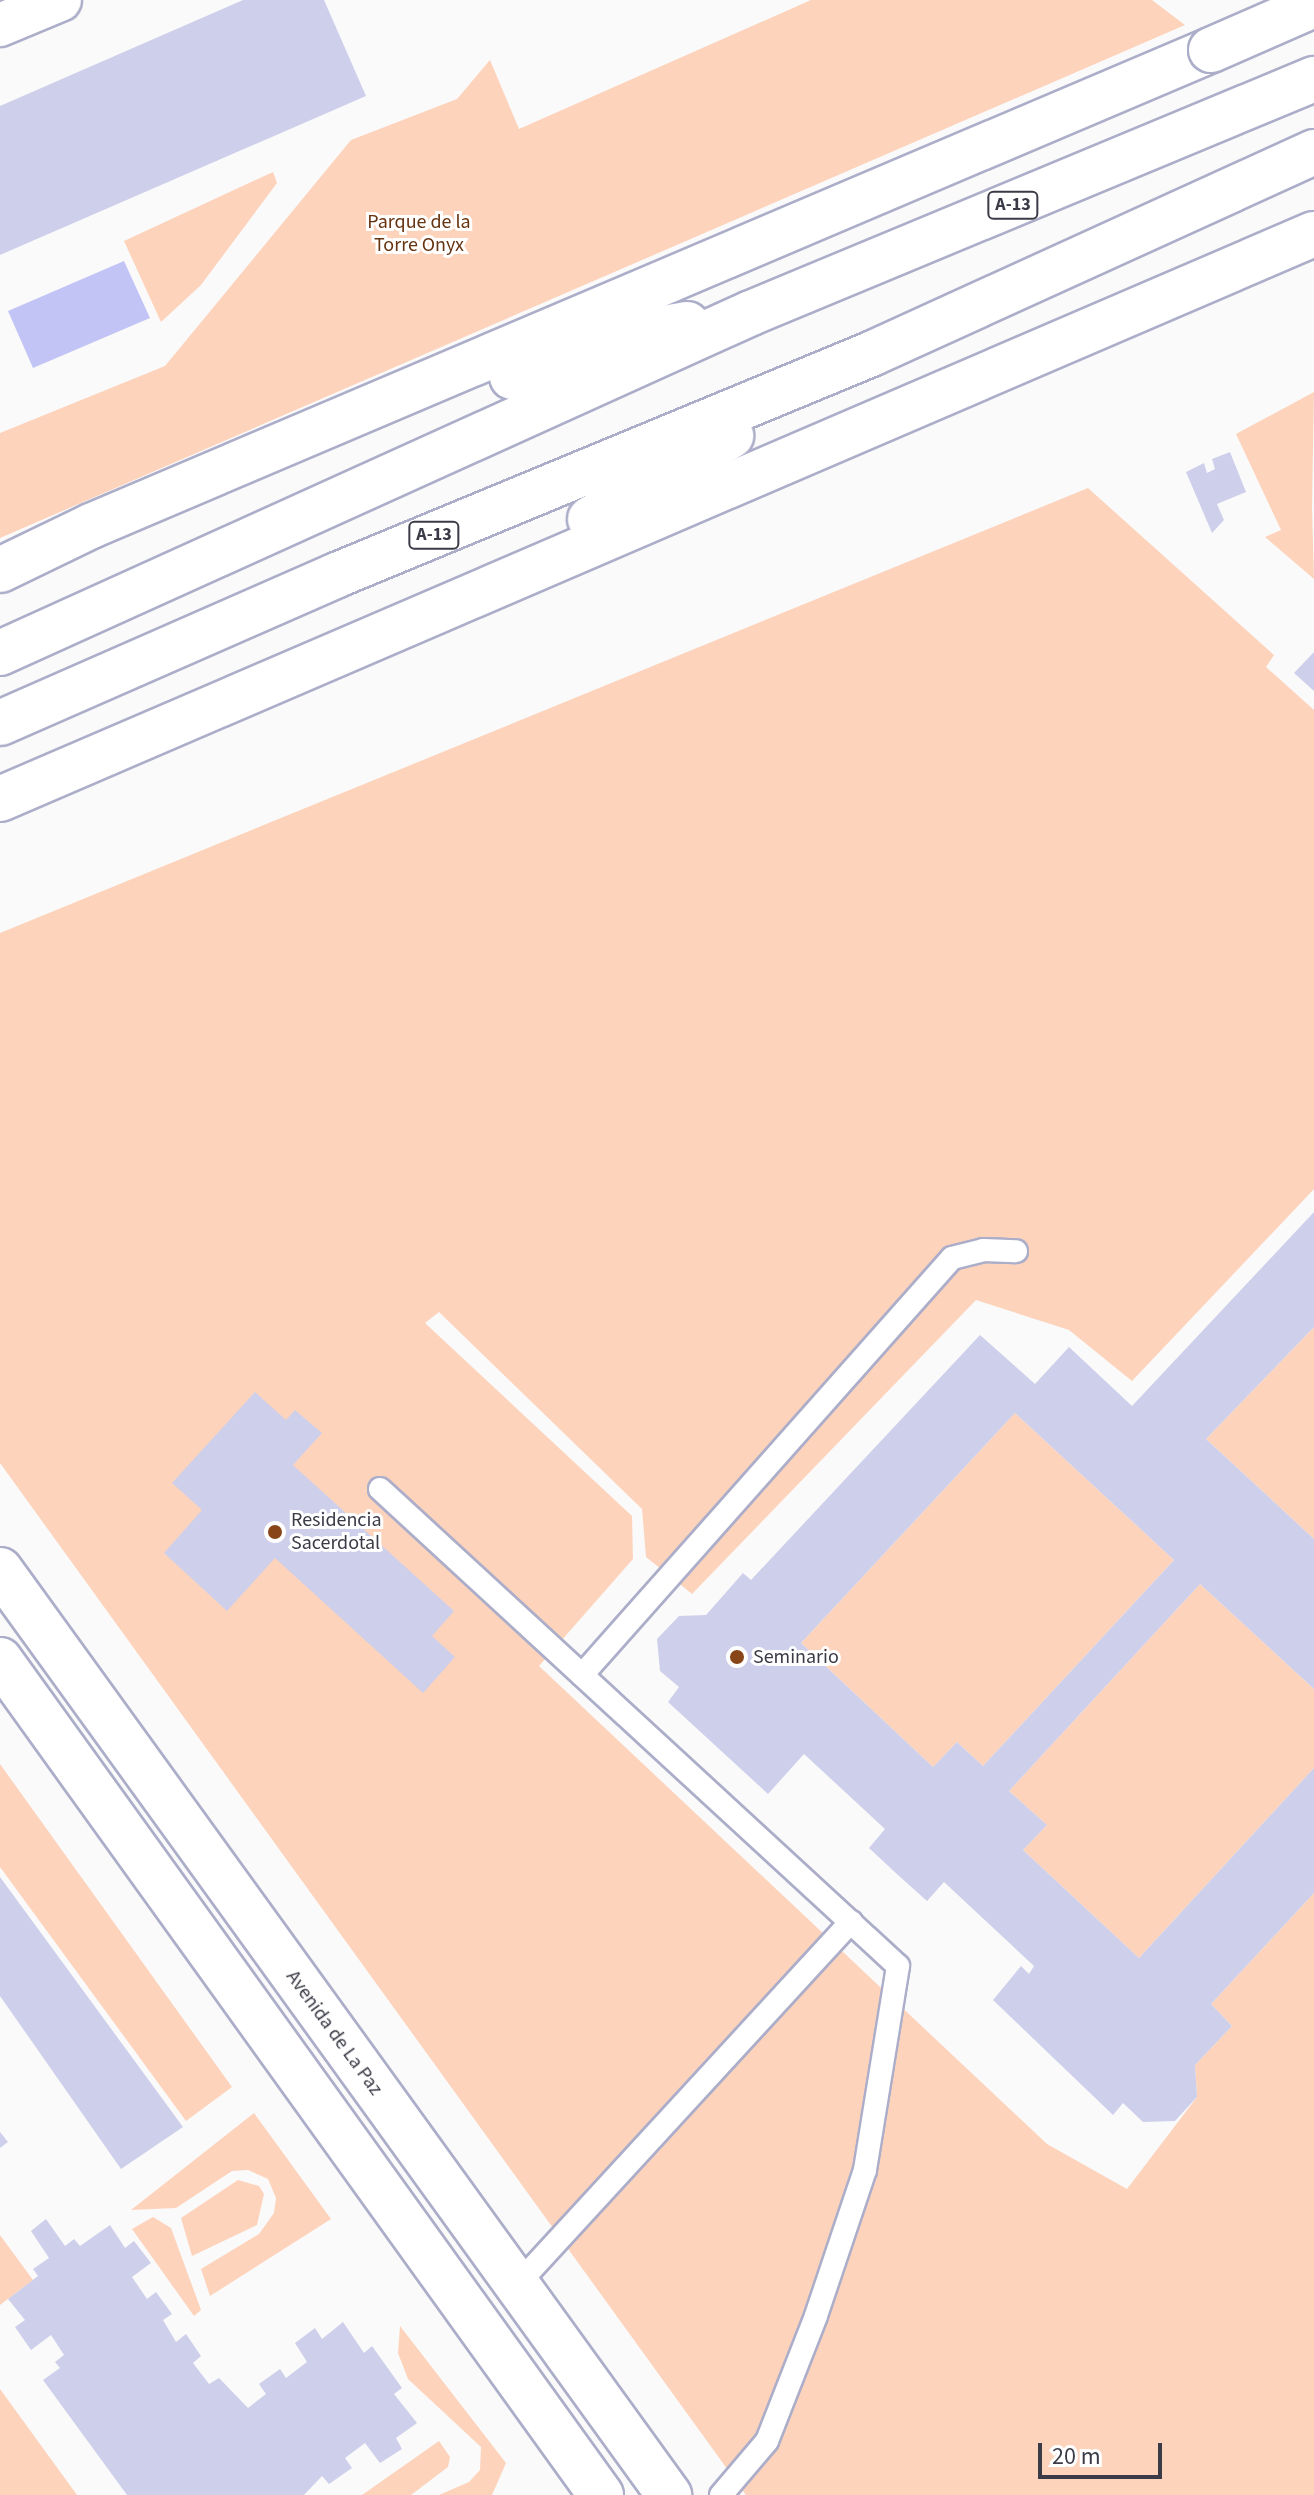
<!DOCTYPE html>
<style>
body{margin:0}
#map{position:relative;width:1314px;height:2495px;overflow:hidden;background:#fafafa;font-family:"Source Sans 3",sans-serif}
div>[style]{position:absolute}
.green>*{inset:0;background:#fdd3bc}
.water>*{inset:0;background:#c3c4f6}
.building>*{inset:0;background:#cecfeb}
.roads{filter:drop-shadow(2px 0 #acaec9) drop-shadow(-2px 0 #acaec9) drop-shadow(0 2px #acaec9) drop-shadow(0 -2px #acaec9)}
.lane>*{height:22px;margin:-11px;padding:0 11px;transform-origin:11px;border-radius:11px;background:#fff}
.street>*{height:42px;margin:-21px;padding:0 21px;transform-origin:21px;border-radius:21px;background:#fff}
.primary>*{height:44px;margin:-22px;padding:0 22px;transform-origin:22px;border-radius:22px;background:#fff}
.highway>*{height:44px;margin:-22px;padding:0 22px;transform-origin:22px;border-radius:22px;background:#fff}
.bridges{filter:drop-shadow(2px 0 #acaec9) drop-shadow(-2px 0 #acaec9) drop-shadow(0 2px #acaec9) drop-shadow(0 -2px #acaec9)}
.highway-bridge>*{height:44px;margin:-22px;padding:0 22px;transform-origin:22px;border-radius:22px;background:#fff}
.dots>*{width:22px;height:22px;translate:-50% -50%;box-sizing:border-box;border:4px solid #fff;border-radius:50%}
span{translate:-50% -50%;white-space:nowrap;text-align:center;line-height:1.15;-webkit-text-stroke:6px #fff;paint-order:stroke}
.shield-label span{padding:2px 6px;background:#fff;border:2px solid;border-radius:6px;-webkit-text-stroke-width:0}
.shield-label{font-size:18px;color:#3a3b46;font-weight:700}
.park-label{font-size:20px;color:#673411}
.poi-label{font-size:20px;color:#3a3b46}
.left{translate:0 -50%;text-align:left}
.street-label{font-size:20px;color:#3a3b46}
.scale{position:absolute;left:1038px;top:2443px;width:124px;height:36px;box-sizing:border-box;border:4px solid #3a3b46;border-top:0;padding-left:10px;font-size:24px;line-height:28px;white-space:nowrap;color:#3a3b46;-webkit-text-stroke:6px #fff;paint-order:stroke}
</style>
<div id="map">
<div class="green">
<div style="clip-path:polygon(811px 0,1152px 0,1185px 25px,0 538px,0 433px,165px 366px,351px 140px,457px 99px,490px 60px,519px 129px)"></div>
<div style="clip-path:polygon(273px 172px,277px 183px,201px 285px,161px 322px,124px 241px)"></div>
<div style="clip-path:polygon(1314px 392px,1312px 507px,1314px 579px,1265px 537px,1281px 530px,1236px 434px)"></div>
<div style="clip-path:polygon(1088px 488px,1274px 655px,1266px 667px,1314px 710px,1314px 1189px,1132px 1381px,1069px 1330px,976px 1300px,692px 1594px,646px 1557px,642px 1509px,439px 1312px,425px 1323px,632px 1516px,633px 1559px,539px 1666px,1047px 2144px,1127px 2189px,1197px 2097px,1195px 2065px,1232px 2026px,1211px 2004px,1314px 1893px,1314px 2495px,746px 2495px,0 1463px,0 933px)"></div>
<div style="clip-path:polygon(1314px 1327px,1314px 1539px,1206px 1439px)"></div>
<div style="clip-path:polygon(1015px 1413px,1174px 1560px,983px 1766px,957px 1742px,933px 1767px,801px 1643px)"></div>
<div style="clip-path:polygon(1200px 1584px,1314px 1689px,1314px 1768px,1139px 1958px,1023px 1850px,1047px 1825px,1009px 1791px)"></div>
<div style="clip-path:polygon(0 1764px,232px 2087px,186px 2121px,0 1867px)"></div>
<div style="clip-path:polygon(254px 2113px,331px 2219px,210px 2296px,201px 2269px,259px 2234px,274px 2213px,276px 2198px,268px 2179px,248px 2170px,232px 2171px,176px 2208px,131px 2210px)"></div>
<div style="clip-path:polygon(238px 2180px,259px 2186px,264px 2194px,257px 2225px,192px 2256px,181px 2218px)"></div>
<div style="clip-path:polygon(153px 2217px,171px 2228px,201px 2310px,194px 2316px,132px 2229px)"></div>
<div style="clip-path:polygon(0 2235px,33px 2280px,0 2305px)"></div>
<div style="clip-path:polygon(400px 2326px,506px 2463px,492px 2495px,439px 2495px,469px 2482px,480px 2470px,481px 2447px,408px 2379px,398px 2353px)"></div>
<div style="clip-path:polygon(0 2389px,77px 2495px,0 2495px)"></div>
<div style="clip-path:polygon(439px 2441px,450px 2457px,448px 2467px,411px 2495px,362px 2495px)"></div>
</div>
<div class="water">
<div style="clip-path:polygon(124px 261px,150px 318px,33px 368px,8px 311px)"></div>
</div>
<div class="building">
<div style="clip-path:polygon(243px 0,324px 0,366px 96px,0 255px,0 106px)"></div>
<div style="clip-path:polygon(1230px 452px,1246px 492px,1217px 504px,1224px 520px,1212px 533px,1186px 472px,1204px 463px,1207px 473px,1215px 469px,1212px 459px)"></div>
<div style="clip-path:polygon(1314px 652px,1314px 691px,1294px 673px)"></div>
<div style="clip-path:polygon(evenodd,1314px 1212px,1314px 1327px,1206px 1439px,1314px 1539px,1314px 1689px,1200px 1584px,1009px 1791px,1047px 1825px,1023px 1850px,1139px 1958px,1314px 1768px,1314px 1893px,1211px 2004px,1232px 2026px,1195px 2065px,1197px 2097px,1175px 2121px,1143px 2122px,1123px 2103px,1113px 2115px,993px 2000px,1021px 1966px,1029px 1974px,1034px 1966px,944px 1882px,927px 1901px,898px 1875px,869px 1848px,885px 1829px,804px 1754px,768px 1794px,668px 1702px,679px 1687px,660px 1671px,657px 1639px,679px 1616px,706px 1615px,743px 1573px,751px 1580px,980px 1335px,1035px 1384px,1069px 1347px,1132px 1406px,1314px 1212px,1015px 1413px,1174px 1560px,983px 1766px,957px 1742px,933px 1767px,801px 1643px,1015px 1413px)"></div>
<div style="clip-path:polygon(255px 1392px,286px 1420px,295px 1410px,322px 1433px,293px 1465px,454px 1611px,432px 1636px,455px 1657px,423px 1693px,275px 1558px,227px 1611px,164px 1553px,202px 1510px,172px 1483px)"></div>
<div style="clip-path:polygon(0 1877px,183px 2127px,121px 2169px,0 1996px)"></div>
<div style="clip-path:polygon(0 2132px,8px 2142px,0 2148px)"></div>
<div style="clip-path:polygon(46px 2219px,65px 2246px,74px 2239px,80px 2246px,110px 2225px,125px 2248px,134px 2241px,151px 2263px,132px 2277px,147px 2299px,156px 2292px,172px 2314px,163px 2320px,176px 2342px,186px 2334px,201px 2356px,193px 2363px,209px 2384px,219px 2378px,248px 2408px,266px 2394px,259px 2384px,280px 2369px,286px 2378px,307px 2362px,295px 2343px,315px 2328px,322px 2339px,343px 2322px,364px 2353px,372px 2346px,402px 2388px,394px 2394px,417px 2423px,396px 2438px,402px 2449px,380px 2463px,365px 2443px,345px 2458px,352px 2468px,329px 2484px,322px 2476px,304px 2495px,127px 2495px,43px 2380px,60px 2368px,55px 2362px,64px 2355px,51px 2335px,31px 2350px,15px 2327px,25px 2320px,8px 2299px,38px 2276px,33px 2269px,49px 2258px,31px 2231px)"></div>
</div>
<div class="roads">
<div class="lane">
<div style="left:380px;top:1489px;width:704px;rotate:42.64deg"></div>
<div style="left:898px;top:1966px;width:207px;rotate:99.2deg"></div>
<div style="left:865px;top:2170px;width:154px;rotate:108.6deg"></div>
<div style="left:816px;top:2316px;width:134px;rotate:111.4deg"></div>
<div style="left:767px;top:2441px;width:71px;rotate:130.4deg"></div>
<div style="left:582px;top:1675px;width:557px;rotate:-48.42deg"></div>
<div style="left:952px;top:1258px;width:32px;rotate:-14deg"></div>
<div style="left:983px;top:1250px;width:33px;rotate:2deg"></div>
<div style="left:516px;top:2286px;width:495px;rotate:-47.4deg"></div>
</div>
<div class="street">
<div style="left:0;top:25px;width:65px;rotate:-22.6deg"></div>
</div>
<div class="primary">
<div style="left:0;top:1570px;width:1142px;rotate:54.12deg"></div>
<div style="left:0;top:1660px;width:1029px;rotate:54.26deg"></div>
</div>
<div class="highway">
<div style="left:512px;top:377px;width:133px;rotate:-19.4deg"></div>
<div style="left:637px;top:333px;width:51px;rotate:-10.2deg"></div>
<div style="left:590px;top:519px;width:164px;rotate:-30.5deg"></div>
<div style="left:0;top:570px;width:101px;rotate:-25.8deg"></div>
<div style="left:91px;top:526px;width:1217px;rotate:-23.03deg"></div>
<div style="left:0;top:653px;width:824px;rotate:-24.36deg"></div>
<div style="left:751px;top:313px;width:610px;rotate:-22.57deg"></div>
<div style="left:0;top:723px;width:368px;rotate:-23.7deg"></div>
<div style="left:337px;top:575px;width:578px;rotate:-22.48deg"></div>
<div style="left:871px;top:354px;width:487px;rotate:-24.5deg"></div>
<div style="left:0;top:799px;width:1430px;rotate:-23.27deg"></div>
</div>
</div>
<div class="bridges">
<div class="highway-bridge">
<div style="left:1211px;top:50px;width:112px;rotate:-23.6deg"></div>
</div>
</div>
<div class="dots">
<div style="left:275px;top:1532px;background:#884517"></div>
<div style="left:737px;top:1657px;background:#884517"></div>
</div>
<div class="shield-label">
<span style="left:1013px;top:205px">A-13</span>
<span style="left:434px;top:535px">A-13</span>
</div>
<div class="park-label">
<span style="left:419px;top:234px">Parque de la<br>Torre Onyx</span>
</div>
<div class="poi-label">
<span class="left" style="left:291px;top:1532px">Residencia<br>Sacerdotal</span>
<span class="left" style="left:753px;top:1657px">Seminario</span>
</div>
<div class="street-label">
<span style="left:334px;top:2033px;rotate:54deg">Avenida de La Paz</span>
</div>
<div class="scale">20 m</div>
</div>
